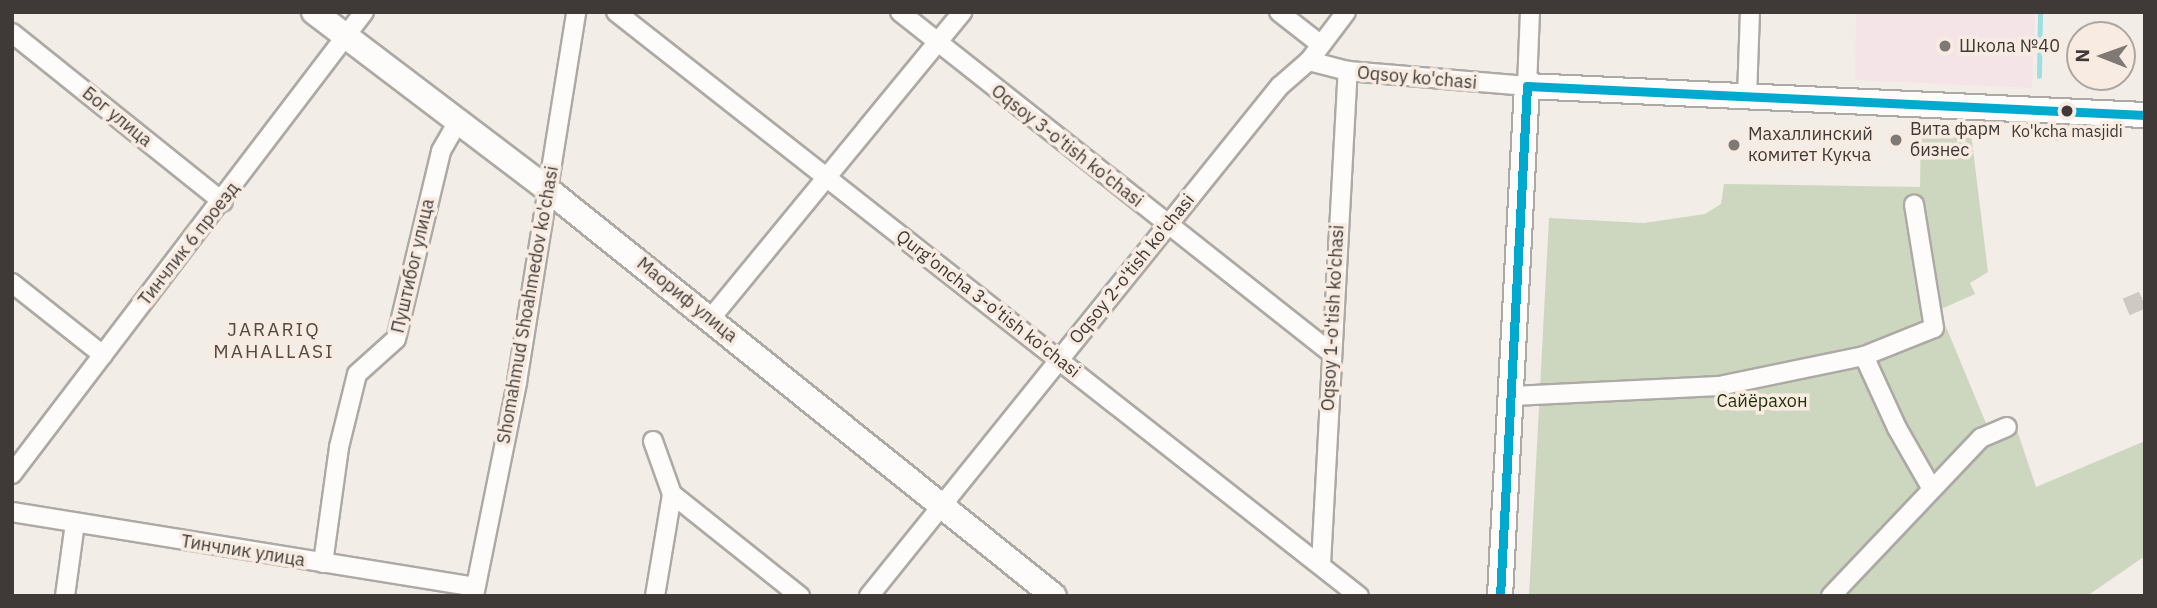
<!DOCTYPE html>
<meta charset="utf-8">
<style>
body{margin:0}
#map{position:relative;width:2157px;height:608px;overflow:hidden;background:#f3ede7;font-family:"IBM Plex Sans",sans-serif}
div>[style]{position:absolute}
.education>*{inset:0;background:#f4e4e8}
.green>*{inset:0;background:#cdd7bf}
.stream>*{height:5px;margin:-2.5px;padding:0 2.5px;transform-origin:2.5px;border-radius:2.5px;background:#9ddfe3}
.street-tunnel>*{height:18px;margin-top:-9px;transform-origin:0;background:repeating-linear-gradient(90deg,#cfc9c4 0 18px,transparent 0 27px)}
.roads{filter:drop-shadow(2px 0 #ada9a4) drop-shadow(-2px 0 #ada9a4) drop-shadow(0 2px #ada9a4) drop-shadow(0 -2px #ada9a4)}
.street>*{height:18px;margin:-9px;padding:0 9px;transform-origin:9px;border-radius:9px;background:#fdfcfb}
.secondary>*{height:24px;margin:-12px;padding:0 12px;transform-origin:12px;border-radius:12px;background:#fdfcfb}
.bus-1>*{height:9px;margin:-4.5px;padding:0 4.5px;transform-origin:4.5px;border-radius:4.5px;background:#00a9ce}
.dots>*{width:19px;height:19px;translate:-50% -50%;box-sizing:border-box;border:4px solid #f8ece2;border-radius:50%}
span{translate:-50% -50%;white-space:nowrap;text-align:center;line-height:1.15;-webkit-text-stroke:7px #f8ece2;paint-order:stroke}
.bus-label{font-size:16px;color:#3f3a37}
.poi-label{font-size:18px;color:#3f3a37}
.left{translate:0 -50%;text-align:left}
.street-label{font-size:18px;color:#3f3a37}
.park-label{font-size:18px;color:#1d3307}
.neighbourhood-label{font-size:19px;color:#534a42;letter-spacing:2px}
.frame{position:absolute;inset:0;border:14px solid #3f3a37;pointer-events:none}
.north{position:absolute;left:2066px;top:21px;width:70px;height:70px;box-sizing:border-box;background:#f8ece2;border:2px solid #aea59e;border-radius:50%;rotate:271deg;font-size:19px;font-weight:700;line-height:28px;text-align:center;color:#3f3a37}
.north::after{content:'';display:block;margin:auto;width:24px;height:32px;background:#7e7975;clip-path:polygon(50% 0,100% 100%,50% 72%,0 100%)}
</style>
<div id="map">
<div class="education">
<div style="clip-path:polygon(1856px 12px,2035px 12px,2032px 88px,1855px 80px)"></div>
</div>
<div class="green">
<div style="clip-path:polygon(1921px 124px,1970px 125px,1988px 272px,1970px 283px,1975px 294px,1939px 310px,1988px 428px,2015px 424px,2036px 487px,2145px 441px,2145px 556px,2087px 596px,1529px 596px,1549px 218px,1644px 223px,1705px 214px,1721px 204px,1724px 184px,1920px 187px)"></div>
</div>
<div class="stream">
<div style="left:2039px;top:76px;width:64px;rotate:-89.1deg"></div>
<div style="left:2056px;top:132px;width:6px;rotate:90deg"></div>
</div>
<div class="street-tunnel">
<div style="left:2126px;top:307px;width:21px;rotate:-23deg"></div>
</div>
<div class="roads">
<div class="street">
<div style="left:616px;top:12px;width:945px;rotate:38.17deg"></div>
<div style="left:900px;top:12px;width:548px;rotate:38.33deg"></div>
<div style="left:1279px;top:12px;width:52px;rotate:38deg"></div>
<div style="left:12px;top:33px;width:270px;rotate:38.7deg"></div>
<div style="left:1309px;top:61px;width:40px;rotate:14.4deg"></div>
<div style="left:1348px;top:71px;width:180px;rotate:4.8deg"></div>
<div style="left:1527px;top:86px;width:74px;rotate:-87.7deg"></div>
<div style="left:1747px;top:97px;width:85px;rotate:-88deg"></div>
<div style="left:12px;top:283px;width:116px;rotate:38.4deg"></div>
<div style="left:711px;top:318px;width:396px;rotate:-50.6deg"></div>
<div style="left:1864px;top:356px;width:79px;rotate:65.4deg"></div>
<div style="left:1897px;top:428px;width:70px;rotate:60.2deg"></div>
<div style="left:1513px;top:396px;width:206px;rotate:-2.8deg"></div>
<div style="left:1719px;top:386px;width:148px;rotate:-11.7deg"></div>
<div style="left:1864px;top:356px;width:75px;rotate:-21.8deg"></div>
<div style="left:1934px;top:328px;width:125px;rotate:-99.2deg"></div>
<div style="left:653px;top:441px;width:56px;rotate:70.3deg"></div>
<div style="left:672px;top:494px;width:164px;rotate:38.6deg"></div>
<div style="left:12px;top:474px;width:581px;rotate:-52.7deg"></div>
<div style="left:12px;top:512px;width:469px;rotate:9.2deg"></div>
<div style="left:323px;top:563px;width:117px;rotate:-82.1deg"></div>
<div style="left:339px;top:447px;width:75px;rotate:-76.1deg"></div>
<div style="left:357px;top:374px;width:52px;rotate:-41.9deg"></div>
<div style="left:396px;top:339px;width:193px;rotate:-76.5deg"></div>
<div style="left:441px;top:151px;width:34px;rotate:-60deg"></div>
<div style="left:1321px;top:564px;width:494px;rotate:-86.9deg"></div>
<div style="left:65px;top:596px;width:74px;rotate:-82.2deg"></div>
<div style="left:474px;top:596px;width:218px;rotate:-78.6deg"></div>
<div style="left:517px;top:382px;width:375px;rotate:-80.9deg"></div>
<div style="left:655px;top:596px;width:103px;rotate:-80.5deg"></div>
<div style="left:869px;top:596px;width:655px;rotate:-51.14deg"></div>
<div style="left:1280px;top:86px;width:38px;rotate:-41deg"></div>
<div style="left:1309px;top:61px;width:61px;rotate:-52.9deg"></div>
<div style="left:1831px;top:596px;width:218px;rotate:-46.5deg"></div>
<div style="left:1981px;top:438px;width:28px;rotate:-23deg"></div>
</div>
<div class="secondary">
<div style="left:314px;top:12px;width:293px;rotate:37.2deg"></div>
<div style="left:547px;top:189px;width:650px;rotate:38.76deg"></div>
<div style="left:1500px;top:596px;width:511px;rotate:-86.97deg"></div>
<div style="left:1527px;top:86px;width:619px;rotate:2.69deg"></div>
</div>
</div>
<div class="bus-1">
<div style="left:1500px;top:596px;width:511px;rotate:-86.97deg"></div>
<div style="left:1527px;top:86px;width:619px;rotate:2.69deg"></div>
</div>
<div class="dots">
<div style="left:1945px;top:46px;background:#7e7975"></div>
<div style="left:2067px;top:111px;background:#3f3a37"></div>
<div style="left:1896px;top:140px;background:#7e7975"></div>
<div style="left:1734px;top:145px;background:#7e7975"></div>
</div>
<div class="bus-label">
<span style="left:2067px;top:131px">Ko'kcha masjidi</span>
</div>
<div class="poi-label">
<span class="left" style="left:1959px;top:46px">Школа №40</span>
<span class="left" style="left:1910px;top:140px">Вита фарм<br>бизнес</span>
<span class="left" style="left:1748px;top:145px">Махаллинский<br>комитет Кукча</span>
</div>
<div class="street-label">
<span style="left:1417px;top:78px;rotate:5deg">Oqsoy ko'chasi</span>
<span style="left:117px;top:117px;rotate:39deg">Бог улица</span>
<span style="left:1067px;top:146px;rotate:38deg">Oqsoy 3-o'tish ko'chasi</span>
<span style="left:189px;top:244px;rotate:-52deg">Тинчлик 6 проезд</span>
<span style="left:413px;top:266px;rotate:-77deg">Пуштибог улица</span>
<span style="left:1132px;top:269px;rotate:-51deg">Oqsoy 2-o'tish ko'chasi</span>
<span style="left:687px;top:300px;rotate:39deg">Маориф улица</span>
<span style="left:988px;top:304px;rotate:38deg">Qurg'oncha 3-o'tish ko'chasi</span>
<span style="left:528px;top:305px;rotate:-80deg">Shomahmud Shoahmedov ko'chasi</span>
<span style="left:1333px;top:318px;rotate:-87deg">Oqsoy 1-o'tish ko'chasi</span>
<span style="left:243px;top:551px;rotate:9deg">Тинчлик улица</span>
</div>
<div class="park-label">
<span style="left:1762px;top:401px">Сайёрахон</span>
</div>
<div class="neighbourhood-label">
<span style="left:274px;top:341px">JARARIQ<br>MAHALLASI</span>
</div>
<div class="frame"></div>
<div class="north">N</div>
</div>
